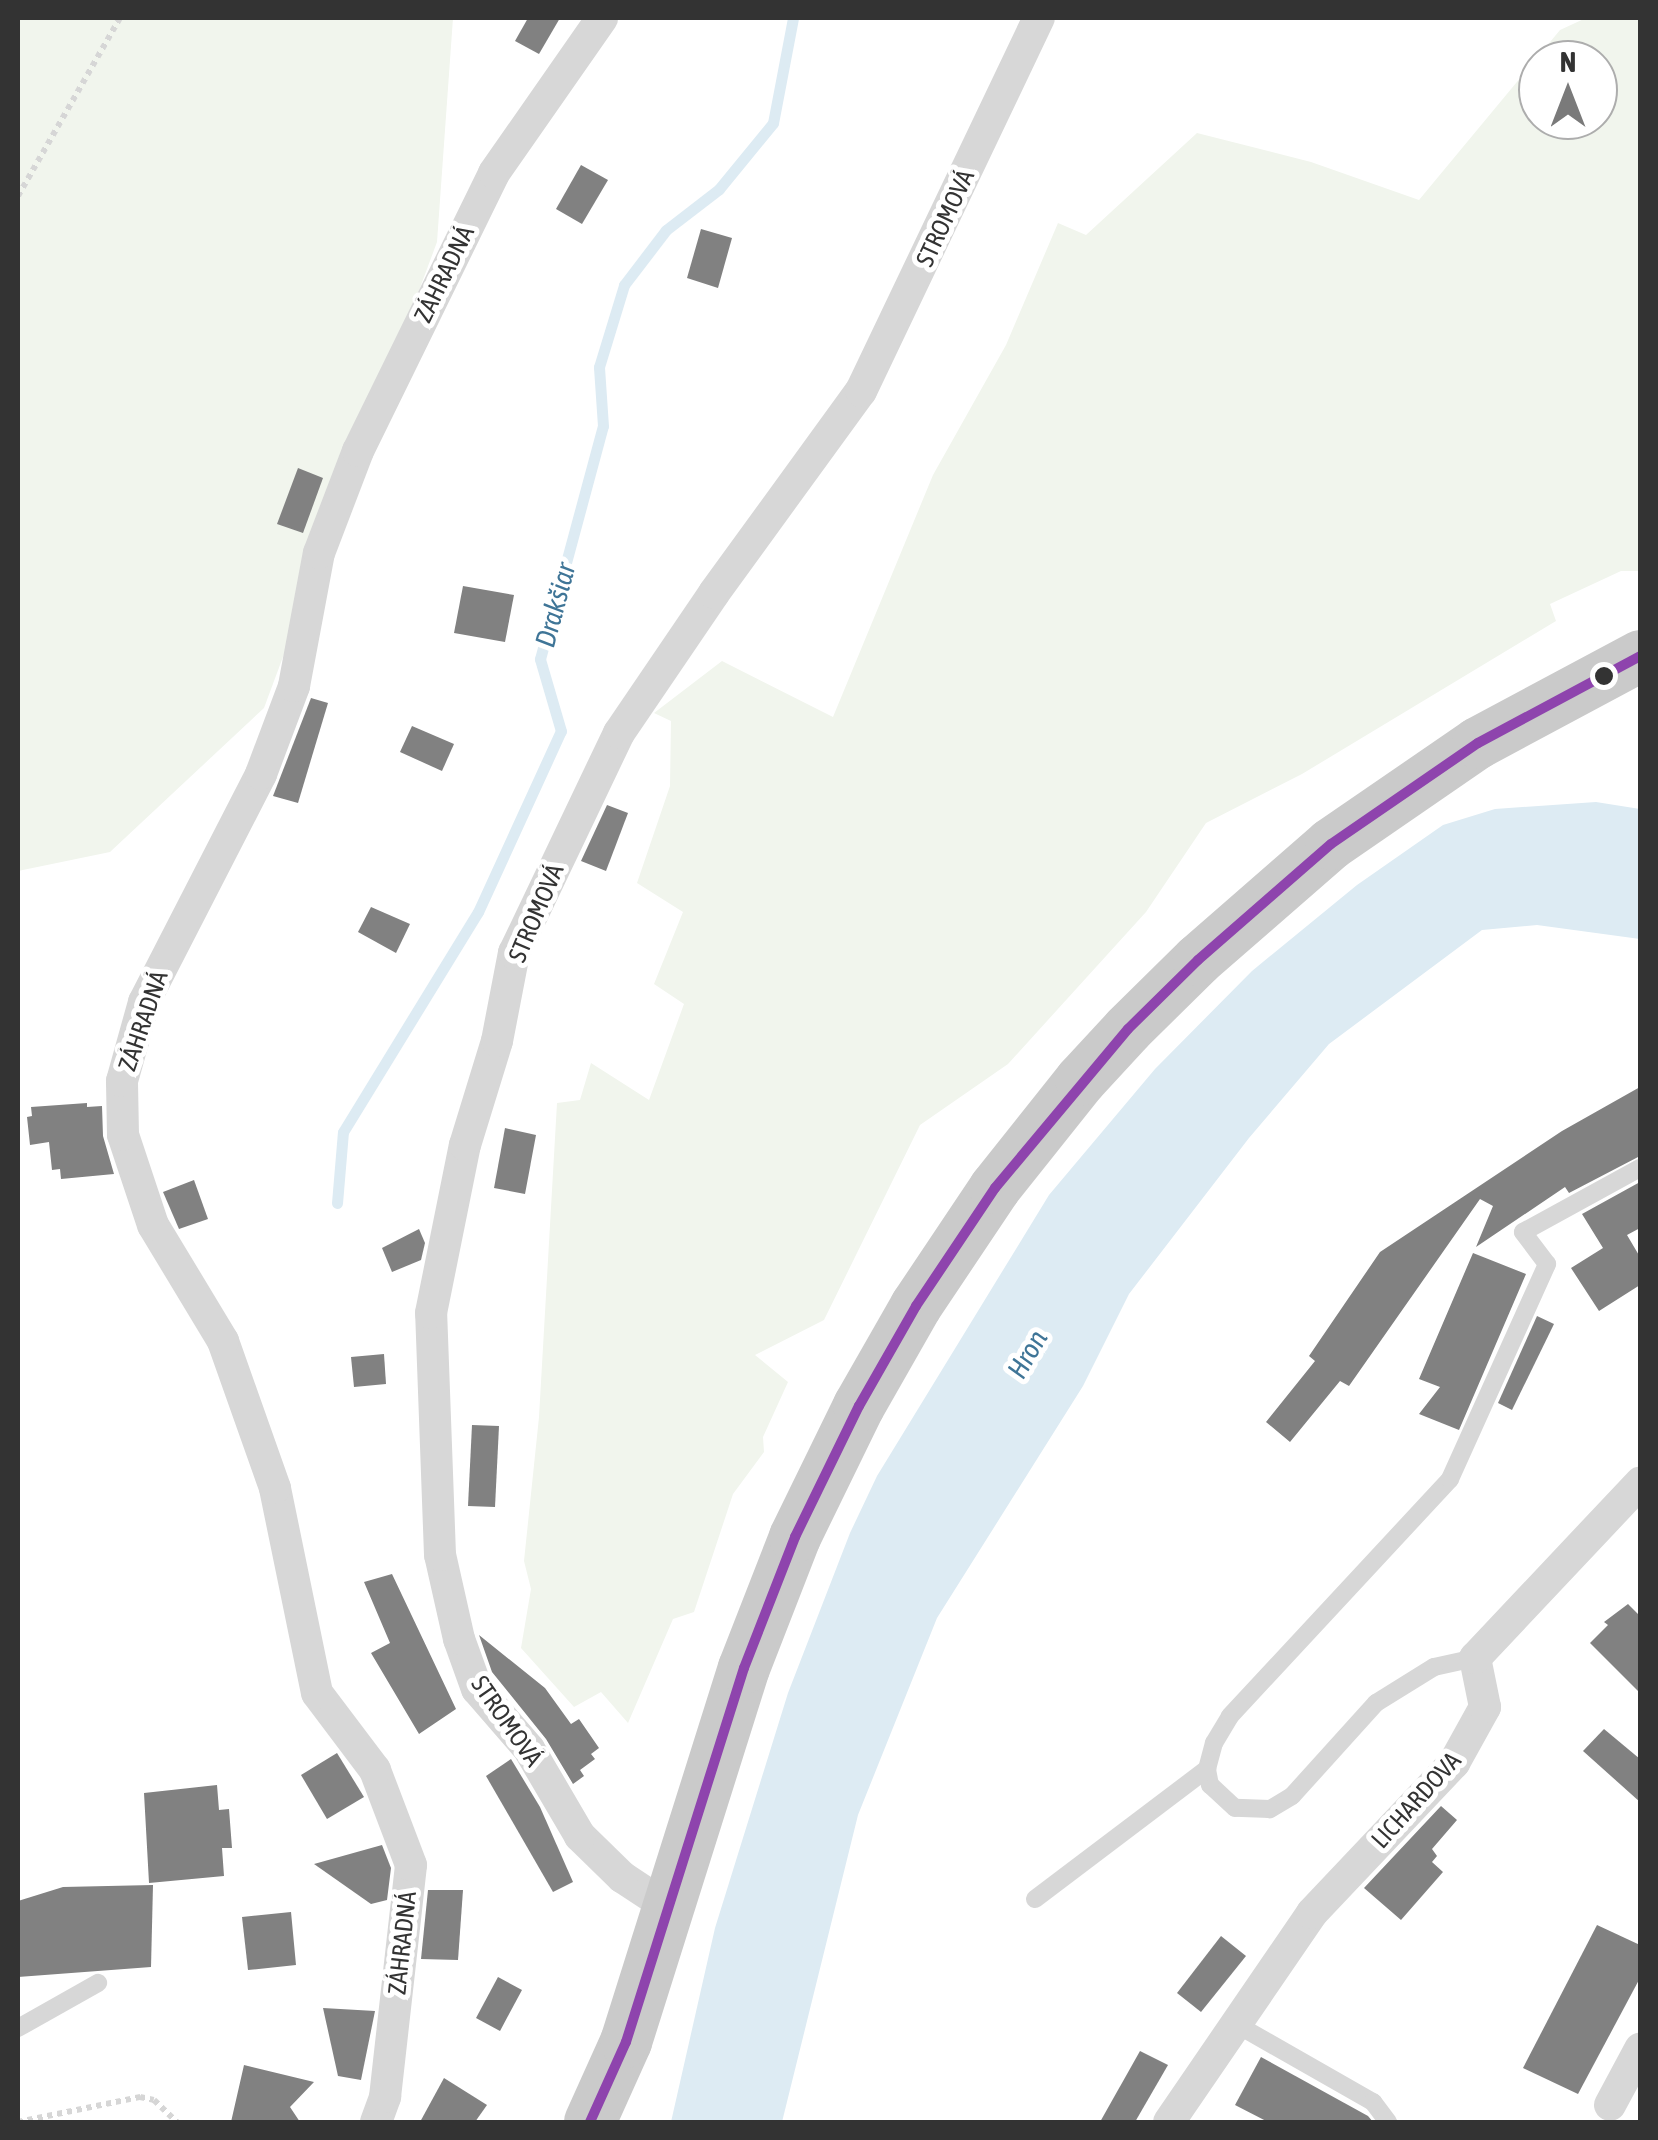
<!DOCTYPE html>
<meta charset="utf-8">
<style>
body{margin:0}
#map{position:relative;width:1658px;height:2140px;overflow:hidden;background:#fff;font-family:"Asap Condensed",sans-serif}
div>[style]{position:absolute}
.green>*{inset:0;background:#f1f5ed}
.water>*{inset:0;background:#ddebf3}
.stream>*{height:11px;margin:-5.5px;padding:0 5.5px;transform-origin:5.5px;border-radius:5.5px;background:#ddebf3}
.building>*{inset:0;background:#818181}
.path>*{height:6px;margin-top:-3px;transform-origin:0;background:repeating-linear-gradient(90deg,#d6d6d6 0 5px,transparent 0 10px)}
.service>*{height:18px;margin:-9px;padding:0 9px;transform-origin:9px;border-radius:9px;background:#d7d7d7}
.minor>*{height:32px;margin:-16px;padding:0 16px;transform-origin:16px;border-radius:16px;background:#d7d7d7}
.primary>*{height:52px;margin:-26px;padding:0 26px;transform-origin:26px;border-radius:26px;background:#cacaca}
.bus-1>*{height:10px;margin:-5px;padding:0 5px;transform-origin:5px;border-radius:5px;background:#8e44ad}
.dots>*{width:28px;height:28px;translate:-50% -50%;box-sizing:border-box;border:5px solid #fff;border-radius:50%}
span{translate:-50% -50%;white-space:nowrap;text-align:center;line-height:1.15;-webkit-text-stroke:10px #fff;paint-order:stroke}
.street-label{font-size:25px;color:#333}
.water-label{font-size:28px;color:#3f7597;font-style:italic}
.frame{position:absolute;inset:0;border:20px solid #333;pointer-events:none}
.north{position:absolute;left:1518px;top:40px;width:100px;height:100px;box-sizing:border-box;background:#fff;border:2px solid #adadad;border-radius:50%;rotate:0deg;font-size:28px;font-weight:700;line-height:40px;text-align:center;color:#333}
.north::after{content:'';display:block;margin:auto;width:35px;height:45px;background:#7a7a7a;clip-path:polygon(50% 0,100% 100%,50% 72%,0 100%)}
</style>
<div id="map">
<div class="green">
<div style="clip-path:polygon(18px 18px,453px 18px,437px 242px,264px 708px,110px 852px,18px 871px)"></div>
<div style="clip-path:polygon(evenodd,1586px 18px,1640px 18px,1640px 571px,1621px 571px,1550px 604px,1556px 621px,1302px 774px,1206px 823px,1146px 912px,1008px 1064px,920px 1125px,824px 1320px,755px 1355px,788px 1382px,763px 1437px,764px 1452px,733px 1494px,694px 1612px,673px 1619px,628px 1723px,601px 1692px,574px 1707px,521px 1648px,531px 1589px,524px 1561px,539px 1417px,557px 1103px,580px 1100px,591px 1063px,649px 1100px,684px 1004px,654px 984px,683px 912px,637px 883px,670px 786px,671px 721px,654px 713px,722px 661px,833px 717px,933px 475px,1006px 345px,1058px 223px,1086px 235px,1197px 133px,1311px 162px,1419px 200px,1560px 30px,1586px 18px,1538px 60px,1598px 60px,1598px 120px,1538px 120px,1538px 60px)"></div>
</div>
<div class="water">
<div style="clip-path:polygon(1596px 802px,1640px 809px,1640px 939px,1537px 925px,1482px 930px,1329px 1044px,1249px 1138px,1129px 1294px,1083px 1386px,937px 1618px,858px 1815px,782px 2122px,671px 2122px,715px 1928px,788px 1693px,850px 1533px,877px 1476px,1049px 1195px,1155px 1069px,1252px 971px,1357px 885px,1443px 825px,1495px 809px)"></div>
</div>
<div class="stream">
<div style="left:337px;top:1203px;width:71px;rotate:-85.2deg"></div>
<div style="left:343px;top:1132px;width:258px;rotate:-58.5deg"></div>
<div style="left:478px;top:912px;width:199px;rotate:-65.4deg"></div>
<div style="left:561px;top:731px;width:75px;rotate:-106.3deg"></div>
<div style="left:540px;top:659px;width:241px;rotate:-74.9deg"></div>
<div style="left:603px;top:426px;width:59px;rotate:-93.9deg"></div>
<div style="left:599px;top:367px;width:86px;rotate:-73deg"></div>
<div style="left:624px;top:285px;width:69px;rotate:-52.6deg"></div>
<div style="left:666px;top:230px;width:67px;rotate:-37.7deg"></div>
<div style="left:719px;top:189px;width:85px;rotate:-50.7deg"></div>
<div style="left:773px;top:123px;width:107px;rotate:-79.2deg"></div>
</div>
<div class="building">
<div style="clip-path:polygon(528px 18px,560px 18px,539px 54px,515px 41px)"></div>
<div style="clip-path:polygon(581px 165px,608px 180px,582px 224px,556px 209px)"></div>
<div style="clip-path:polygon(701px 229px,732px 238px,718px 288px,687px 278px)"></div>
<div style="clip-path:polygon(298px 468px,323px 478px,303px 533px,277px 524px)"></div>
<div style="clip-path:polygon(463px 586px,514px 595px,505px 642px,454px 633px)"></div>
<div style="clip-path:polygon(311px 698px,328px 703px,298px 803px,273px 796px)"></div>
<div style="clip-path:polygon(412px 726px,454px 744px,442px 771px,400px 752px)"></div>
<div style="clip-path:polygon(607px 805px,628px 813px,606px 871px,581px 861px)"></div>
<div style="clip-path:polygon(371px 907px,410px 924px,396px 953px,358px 932px)"></div>
<div style="clip-path:polygon(1640px 1087px,1640px 1156px,1569px 1193px,1565px 1187px,1476px 1247px,1493px 1206px,1480px 1199px,1349px 1386px,1340px 1381px,1290px 1442px,1266px 1422px,1315px 1361px,1309px 1356px,1380px 1252px,1562px 1131px)"></div>
<div style="clip-path:polygon(87px 1103px,87px 1107px,102px 1106px,103px 1136px,114px 1174px,61px 1179px,60px 1169px,52px 1170px,49px 1142px,30px 1145px,27px 1117px,32px 1116px,31px 1107px)"></div>
<div style="clip-path:polygon(505px 1128px,536px 1135px,525px 1194px,494px 1188px)"></div>
<div style="clip-path:polygon(194px 1180px,208px 1219px,179px 1229px,163px 1192px)"></div>
<div style="clip-path:polygon(1640px 1182px,1640px 1228px,1627px 1235px,1640px 1257px,1640px 1285px,1599px 1311px,1571px 1268px,1603px 1248px,1582px 1214px)"></div>
<div style="clip-path:polygon(419px 1229px,425px 1243px,421px 1260px,392px 1272px,382px 1248px)"></div>
<div style="clip-path:polygon(1473px 1253px,1526px 1274px,1459px 1430px,1419px 1414px,1440px 1387px,1419px 1379px)"></div>
<div style="clip-path:polygon(1537px 1316px,1554px 1324px,1512px 1410px,1498px 1403px)"></div>
<div style="clip-path:polygon(384px 1354px,386px 1384px,354px 1387px,351px 1357px)"></div>
<div style="clip-path:polygon(472px 1425px,499px 1426px,495px 1507px,468px 1506px)"></div>
<div style="clip-path:polygon(392px 1574px,456px 1709px,419px 1734px,371px 1653px,390px 1643px,364px 1582px)"></div>
<div style="clip-path:polygon(1628px 1604px,1640px 1616px,1640px 1693px,1590px 1643px,1608px 1625px,1604px 1622px)"></div>
<div style="clip-path:polygon(479px 1635px,545px 1688px,571px 1724px,579px 1719px,599px 1748px,591px 1754px,595px 1759px,580px 1770px,584px 1776px,573px 1784px,546px 1739px,492px 1672px)"></div>
<div style="clip-path:polygon(1604px 1729px,1640px 1759px,1640px 1802px,1583px 1751px)"></div>
<div style="clip-path:polygon(337px 1753px,364px 1797px,327px 1819px,301px 1775px)"></div>
<div style="clip-path:polygon(511px 1759px,540px 1807px,573px 1882px,553px 1892px,486px 1776px)"></div>
<div style="clip-path:polygon(217px 1785px,219px 1810px,229px 1809px,232px 1848px,222px 1848px,224px 1876px,149px 1883px,144px 1793px)"></div>
<div style="clip-path:polygon(1441px 1806px,1457px 1820px,1432px 1849px,1437px 1856px,1432px 1862px,1443px 1872px,1401px 1920px,1364px 1888px)"></div>
<div style="clip-path:polygon(382px 1845px,391px 1868px,387px 1900px,371px 1904px,314px 1864px)"></div>
<div style="clip-path:polygon(153px 1885px,151px 1967px,18px 1977px,18px 1901px,63px 1887px)"></div>
<div style="clip-path:polygon(428px 1890px,463px 1890px,458px 1960px,421px 1959px)"></div>
<div style="clip-path:polygon(291px 1912px,296px 1965px,248px 1970px,242px 1917px)"></div>
<div style="clip-path:polygon(1597px 1925px,1640px 1945px,1640px 1978px,1578px 2094px,1523px 2068px)"></div>
<div style="clip-path:polygon(1221px 1936px,1246px 1956px,1201px 2012px,1177px 1993px)"></div>
<div style="clip-path:polygon(498px 1977px,522px 1990px,500px 2031px,476px 2018px)"></div>
<div style="clip-path:polygon(323px 2008px,375px 2011px,361px 2080px,338px 2076px)"></div>
<div style="clip-path:polygon(1140px 2051px,1168px 2065px,1135px 2122px,1100px 2122px)"></div>
<div style="clip-path:polygon(1261px 2057px,1368px 2116px,1373px 2122px,1268px 2122px,1235px 2105px)"></div>
<div style="clip-path:polygon(244px 2065px,314px 2082px,290px 2107px,300px 2122px,231px 2122px)"></div>
<div style="clip-path:polygon(444px 2078px,487px 2105px,475px 2122px,420px 2122px)"></div>
</div>
<div class="path">
<div style="left:18px;top:196px;width:205px;rotate:-60.2deg"></div>
<div style="left:18px;top:2122px;width:125px;rotate:-11.6deg"></div>
<div style="left:140px;top:2097px;width:14px;rotate:12deg"></div>
<div style="left:154px;top:2100px;width:32px;rotate:44deg"></div>
</div>
<div class="service">
<div style="left:1475px;top:1658px;width:42px;rotate:167.6deg"></div>
<div style="left:1434px;top:1667px;width:68px;rotate:148.2deg"></div>
<div style="left:1376px;top:1703px;width:125px;rotate:132.1deg"></div>
<div style="left:1292px;top:1796px;width:26px;rotate:149deg"></div>
<div style="left:1270px;top:1809px;width:35px;rotate:-178deg"></div>
<div style="left:1235px;top:1808px;width:34px;rotate:-137deg"></div>
<div style="left:1210px;top:1785px;width:16px;rotate:-101deg"></div>
<div style="left:1207px;top:1769px;width:27px;rotate:-75deg"></div>
<div style="left:1214px;top:1743px;width:31px;rotate:-59deg"></div>
<div style="left:1230px;top:1716px;width:323px;rotate:-47.1deg"></div>
<div style="left:1450px;top:1479px;width:236px;rotate:-65.7deg"></div>
<div style="left:1547px;top:1264px;width:40px;rotate:-127deg"></div>
<div style="left:1523px;top:1232px;width:133px;rotate:-28.7deg"></div>
<div style="left:1035px;top:1899px;width:216px;rotate:-37.1deg"></div>
<div style="left:1236px;top:2024px;width:158px;rotate:29.7deg"></div>
<div style="left:1373px;top:2102px;width:25px;rotate:53deg"></div>
<div style="left:18px;top:2028px;width:92px;rotate:-29.4deg"></div>
</div>
<div class="minor">
<div style="left:669px;top:1908px;width:56px;rotate:-146.6deg"></div>
<div style="left:622px;top:1877px;width:59px;rotate:-135.7deg"></div>
<div style="left:580px;top:1836px;width:101px;rotate:-120.4deg"></div>
<div style="left:529px;top:1749px;width:79px;rotate:-130.9deg"></div>
<div style="left:477px;top:1689px;width:53px;rotate:-109.8deg"></div>
<div style="left:459px;top:1639px;width:86px;rotate:-102.7deg"></div>
<div style="left:440px;top:1555px;width:242px;rotate:-92.1deg"></div>
<div style="left:431px;top:1313px;width:171px;rotate:-78.6deg"></div>
<div style="left:465px;top:1145px;width:109px;rotate:-72.9deg"></div>
<div style="left:497px;top:1041px;width:90px;rotate:-79.1deg"></div>
<div style="left:514px;top:953px;width:244px;rotate:-64.5deg"></div>
<div style="left:619px;top:733px;width:169px;rotate:-55.8deg"></div>
<div style="left:714px;top:593px;width:250px;rotate:-54deg"></div>
<div style="left:861px;top:391px;width:413px;rotate:-64.5deg"></div>
<div style="left:1610px;top:2105px;width:64px;rotate:-61.8deg"></div>
<div style="left:376px;top:2122px;width:27px;rotate:-70deg"></div>
<div style="left:385px;top:2097px;width:233px;rotate:-83.6deg"></div>
<div style="left:411px;top:1865px;width:102px;rotate:-110.8deg"></div>
<div style="left:375px;top:1770px;width:96px;rotate:-127deg"></div>
<div style="left:317px;top:1693px;width:209px;rotate:-101.6deg"></div>
<div style="left:275px;top:1488px;width:156px;rotate:-109.5deg"></div>
<div style="left:223px;top:1341px;width:135px;rotate:-121.1deg"></div>
<div style="left:153px;top:1225px;width:95px;rotate:-108.4deg"></div>
<div style="left:123px;top:1135px;width:54px;rotate:-91.1deg"></div>
<div style="left:122px;top:1081px;width:82px;rotate:-74.4deg"></div>
<div style="left:144px;top:1002px;width:256px;rotate:-62.8deg"></div>
<div style="left:261px;top:774px;width:94px;rotate:-69.4deg"></div>
<div style="left:294px;top:686px;width:135px;rotate:-79.4deg"></div>
<div style="left:319px;top:553px;width:109px;rotate:-69.1deg"></div>
<div style="left:358px;top:451px;width:309px;rotate:-63.9deg"></div>
<div style="left:494px;top:173px;width:189px;rotate:-55.1deg"></div>
<div style="left:1169px;top:2122px;width:253px;rotate:-55.6deg"></div>
<div style="left:1312px;top:1913px;width:207px;rotate:-46.6deg"></div>
<div style="left:1454px;top:1763px;width:64px;rotate:-61deg"></div>
<div style="left:1485px;top:1707px;width:50px;rotate:-101.5deg"></div>
<div style="left:1475px;top:1658px;width:241px;rotate:-46.7deg"></div>
</div>
<div class="primary">
<div style="left:590px;top:2122px;width:88px;rotate:-65.8deg"></div>
<div style="left:626px;top:2042px;width:392px;rotate:-72.5deg"></div>
<div style="left:744px;top:1668px;width:141px;rotate:-68.7deg"></div>
<div style="left:795px;top:1537px;width:146px;rotate:-64deg"></div>
<div style="left:859px;top:1406px;width:115px;rotate:-60.3deg"></div>
<div style="left:916px;top:1306px;width:142px;rotate:-56.2deg"></div>
<div style="left:995px;top:1188px;width:138px;rotate:-51.5deg"></div>
<div style="left:1081px;top:1080px;width:69px;rotate:-47.3deg"></div>
<div style="left:1128px;top:1029px;width:98px;rotate:-44.6deg"></div>
<div style="left:1198px;top:960px;width:176px;rotate:-41.1deg"></div>
<div style="left:1331px;top:844px;width:178px;rotate:-34.5deg"></div>
<div style="left:1478px;top:743px;width:184px;rotate:-28.2deg"></div>
</div>
<div class="bus-1">
<div style="left:590px;top:2122px;width:88px;rotate:-65.8deg"></div>
<div style="left:626px;top:2042px;width:392px;rotate:-72.5deg"></div>
<div style="left:744px;top:1668px;width:141px;rotate:-68.7deg"></div>
<div style="left:795px;top:1537px;width:146px;rotate:-64deg"></div>
<div style="left:859px;top:1406px;width:115px;rotate:-60.3deg"></div>
<div style="left:916px;top:1306px;width:142px;rotate:-56.2deg"></div>
<div style="left:995px;top:1188px;width:207px;rotate:-50.1deg"></div>
<div style="left:1128px;top:1029px;width:98px;rotate:-44.6deg"></div>
<div style="left:1198px;top:960px;width:176px;rotate:-41.1deg"></div>
<div style="left:1331px;top:844px;width:178px;rotate:-34.5deg"></div>
<div style="left:1478px;top:743px;width:184px;rotate:-28.2deg"></div>
</div>
<div class="dots">
<div style="left:1604px;top:676px;background:#333"></div>
</div>
<div class="street-label">
<span style="left:945px;top:218px;rotate:-65deg">STROMOVÁ</span>
<span style="left:444px;top:274px;rotate:-64deg">ZÁHRADNÁ</span>
<span style="left:536px;top:913px;rotate:-67deg">STROMOVÁ</span>
<span style="left:143px;top:1021px;rotate:-71deg">ZÁHRADNÁ</span>
<span style="left:507px;top:1721px;rotate:55deg">STROMOVÁ</span>
<span style="left:1416px;top:1800px;rotate:-48deg">LICHARDOVA</span>
<span style="left:402px;top:1943px;rotate:-84deg">ZÁHRADNÁ</span>
</div>
<div class="water-label">
<span style="left:555px;top:605px;rotate:-75deg">Drakšiar</span>
<span style="left:1027px;top:1354px;rotate:-60deg">Hron</span>
</div>
<div class="frame"></div>
<div class="north">N</div>
</div>
